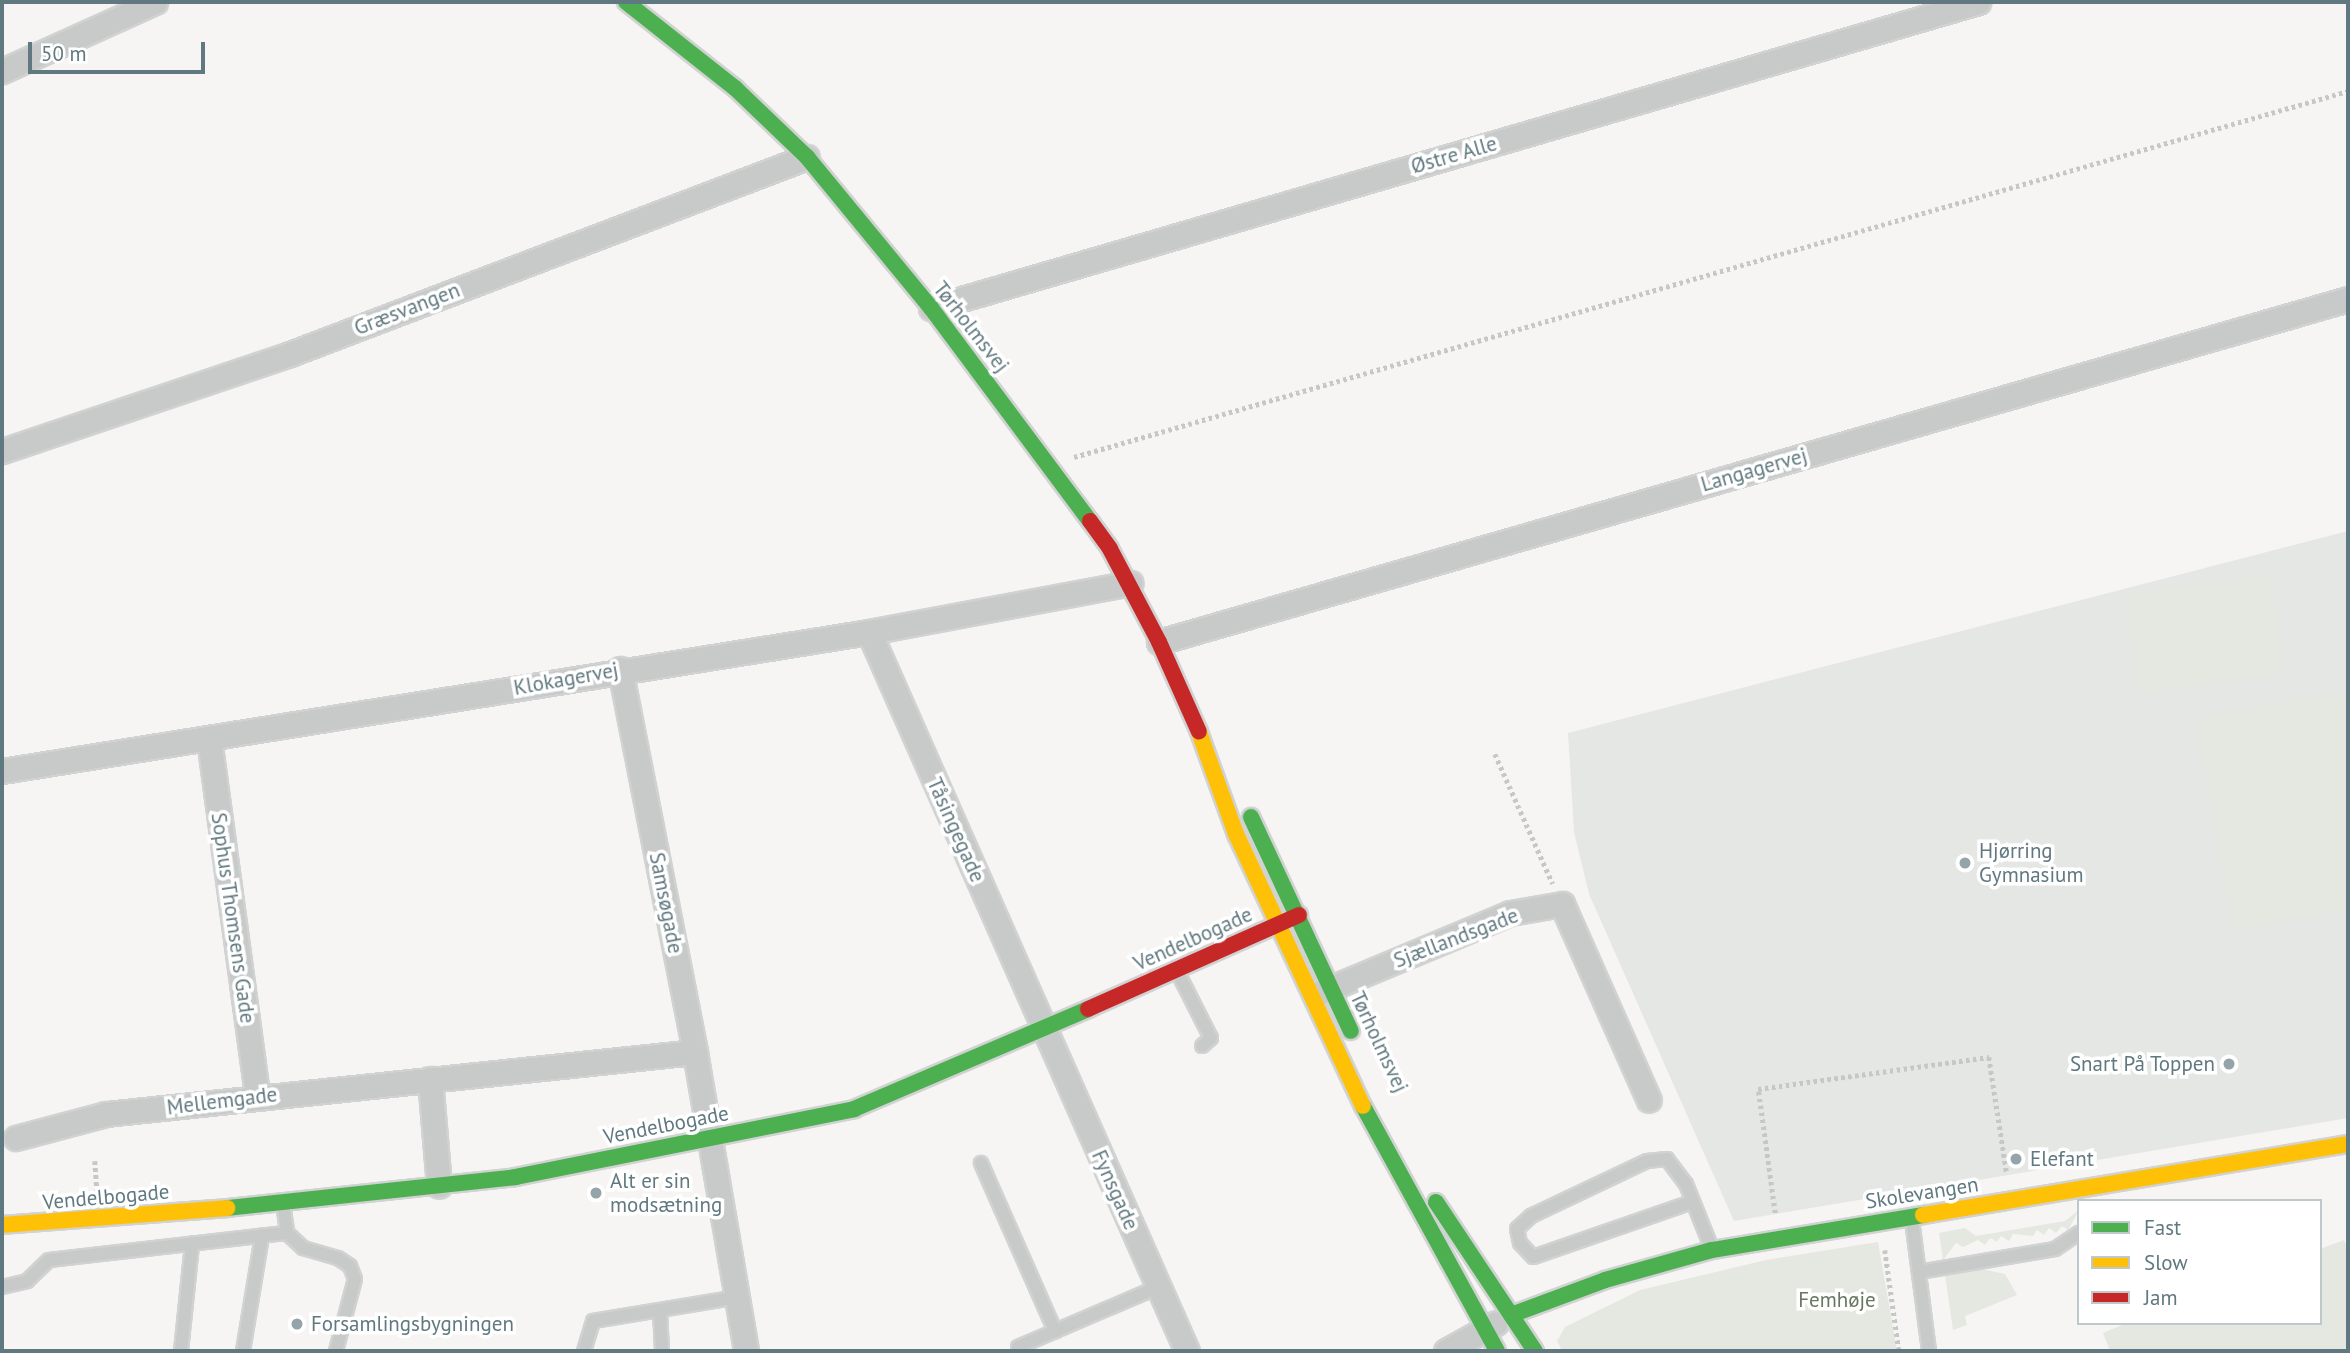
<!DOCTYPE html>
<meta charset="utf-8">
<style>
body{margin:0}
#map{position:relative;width:2350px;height:1353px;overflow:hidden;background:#f6f5f4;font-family:"PT Sans",sans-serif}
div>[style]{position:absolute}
.built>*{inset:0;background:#e5e7e5}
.green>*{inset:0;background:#e5e7e1}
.path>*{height:4.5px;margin-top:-2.25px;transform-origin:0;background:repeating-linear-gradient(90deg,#c6c8c8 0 3.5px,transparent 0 7px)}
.roads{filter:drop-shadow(2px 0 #d1d2d2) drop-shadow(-2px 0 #d1d2d2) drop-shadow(0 2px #d1d2d2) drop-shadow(0 -2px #d1d2d2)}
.lane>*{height:12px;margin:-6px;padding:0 6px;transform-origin:6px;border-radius:6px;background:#c8caca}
.street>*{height:23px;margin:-11.5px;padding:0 11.5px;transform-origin:11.5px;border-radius:11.5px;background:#c8caca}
.fast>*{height:16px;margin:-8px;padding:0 8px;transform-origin:8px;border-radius:8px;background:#4caf50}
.slow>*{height:16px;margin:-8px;padding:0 8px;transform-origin:8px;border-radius:8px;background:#ffc107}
.jam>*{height:16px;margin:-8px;padding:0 8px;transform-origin:8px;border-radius:8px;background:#c62828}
.dots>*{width:19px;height:19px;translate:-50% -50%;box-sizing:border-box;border:4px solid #fff;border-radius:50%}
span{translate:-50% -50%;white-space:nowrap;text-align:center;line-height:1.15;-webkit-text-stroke:7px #fff;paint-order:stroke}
.street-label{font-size:21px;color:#60787f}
.poi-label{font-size:21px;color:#60787f}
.left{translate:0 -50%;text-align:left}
.right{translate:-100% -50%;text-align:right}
.park-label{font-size:21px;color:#68775f}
.frame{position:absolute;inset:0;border:4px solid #60787f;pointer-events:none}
.legend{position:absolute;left:2077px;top:1199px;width:245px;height:126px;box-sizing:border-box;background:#fff;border:2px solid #bfc9cc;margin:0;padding:9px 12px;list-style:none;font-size:21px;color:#60787f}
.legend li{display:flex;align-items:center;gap:14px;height:35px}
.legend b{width:35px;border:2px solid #bfc9cc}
.scale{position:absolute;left:28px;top:42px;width:177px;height:32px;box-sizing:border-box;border:4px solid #60787f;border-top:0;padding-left:9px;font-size:21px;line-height:24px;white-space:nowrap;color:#60787f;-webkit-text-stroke:5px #fff;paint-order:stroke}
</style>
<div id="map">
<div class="built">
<div style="clip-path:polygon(2348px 531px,2348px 1118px,1734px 1221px,1589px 894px,1574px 832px,1568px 733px)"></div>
</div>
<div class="green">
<div style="clip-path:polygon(2270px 575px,2283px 673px,2139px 694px,2125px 595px)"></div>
<div style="clip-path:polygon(2348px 692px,2348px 909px,2233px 931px,2196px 718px)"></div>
<div style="clip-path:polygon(2079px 1210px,2068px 1230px,2062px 1226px,2056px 1233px,2049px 1228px,2044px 1235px,2037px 1230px,2033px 1236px,2013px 1234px,2009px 1241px,2001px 1236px,1997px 1242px,1990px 1238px,1985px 1245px,1978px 1240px,1963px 1247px,1956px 1243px,1943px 1260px,1939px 1233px,1965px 1228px,1976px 1236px,2065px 1221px)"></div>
<div style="clip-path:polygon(2344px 1240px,2348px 1250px,2348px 1351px,2110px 1351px,2103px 1333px,2127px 1323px,2320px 1323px,2320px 1249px)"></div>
<div style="clip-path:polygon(1878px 1242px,1897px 1351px,1562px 1351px,1557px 1341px,1565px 1327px,1640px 1290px,1766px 1260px)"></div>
<div style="clip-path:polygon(1982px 1269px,2005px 1274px,2017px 1295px,1965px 1316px,1967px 1325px,1953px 1330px,1945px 1275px)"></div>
</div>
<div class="path">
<div style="left:1074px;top:457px;width:1326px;rotate:-16.03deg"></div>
<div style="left:1495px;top:754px;width:142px;rotate:66deg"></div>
<div style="left:95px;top:1161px;width:31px;rotate:86deg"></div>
<div style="left:1775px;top:1213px;width:125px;rotate:-97.8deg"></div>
<div style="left:1758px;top:1089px;width:233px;rotate:-7.9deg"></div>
<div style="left:1989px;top:1057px;width:118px;rotate:81.3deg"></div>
<div style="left:1885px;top:1250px;width:102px;rotate:82.1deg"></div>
</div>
<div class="roads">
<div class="lane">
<div style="left:1177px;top:971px;width:75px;rotate:63.1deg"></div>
<div style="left:1211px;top:1038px;width:12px;rotate:138deg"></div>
<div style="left:981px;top:1163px;width:184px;rotate:66.2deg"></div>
<div style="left:1692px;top:1202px;width:168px;rotate:160.9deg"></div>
<div style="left:1533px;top:1257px;width:19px;rotate:-133deg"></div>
<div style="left:1520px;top:1243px;width:14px;rotate:-102deg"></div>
<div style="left:1517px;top:1229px;width:19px;rotate:-43deg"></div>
<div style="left:1531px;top:1216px;width:128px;rotate:-25.4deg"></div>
<div style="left:1647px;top:1161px;width:20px;rotate:-6deg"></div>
<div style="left:1667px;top:1159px;width:31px;rotate:53deg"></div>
<div style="left:1686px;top:1184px;width:70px;rotate:68.2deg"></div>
<div style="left:283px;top:1203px;width:30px;rotate:82deg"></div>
<div style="left:287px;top:1233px;width:22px;rotate:43deg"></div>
<div style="left:303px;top:1248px;width:36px;rotate:16deg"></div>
<div style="left:338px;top:1258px;width:14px;rotate:34deg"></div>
<div style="left:350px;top:1266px;width:14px;rotate:69deg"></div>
<div style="left:355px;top:1279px;width:74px;rotate:104.8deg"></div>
<div style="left:1912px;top:1220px;width:132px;rotate:82.6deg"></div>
<div style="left:1919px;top:1272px;width:138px;rotate:-9.6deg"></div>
<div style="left:2055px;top:1249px;width:29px;rotate:-34deg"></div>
<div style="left:2px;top:1287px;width:26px;rotate:-13deg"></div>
<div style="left:27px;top:1281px;width:30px;rotate:-44deg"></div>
<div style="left:49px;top:1260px;width:240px;rotate:-6.5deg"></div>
<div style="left:660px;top:1311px;width:40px;rotate:87.1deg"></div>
<div style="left:1018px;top:1347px;width:152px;rotate:-23.2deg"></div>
<div style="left:181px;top:1351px;width:108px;rotate:-84.1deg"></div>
<div style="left:243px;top:1351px;width:117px;rotate:-80.6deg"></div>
<div style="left:584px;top:1351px;width:31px;rotate:-73deg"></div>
<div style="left:593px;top:1321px;width:147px;rotate:-9.4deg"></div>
</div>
<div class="street">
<div style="left:2px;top:71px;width:168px;rotate:-24.3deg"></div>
<div style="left:931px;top:308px;width:1091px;rotate:-16.29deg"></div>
<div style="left:2px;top:451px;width:304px;rotate:-18.6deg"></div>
<div style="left:290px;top:354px;width:553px;rotate:-20.86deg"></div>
<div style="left:869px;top:632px;width:786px;rotate:66.14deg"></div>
<div style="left:1159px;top:642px;width:1237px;rotate:-16.09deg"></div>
<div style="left:620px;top:669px;width:390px;rotate:78.9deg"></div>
<div style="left:695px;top:1052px;width:303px;rotate:80.3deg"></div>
<div style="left:209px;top:739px;width:360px;rotate:82.3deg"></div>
<div style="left:2px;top:771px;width:878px;rotate:-9.11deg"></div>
<div style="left:869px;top:632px;width:266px;rotate:-10.6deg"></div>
<div style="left:1319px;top:993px;width:207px;rotate:-22.7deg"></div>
<div style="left:1510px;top:913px;width:53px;rotate:-9.8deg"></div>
<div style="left:1562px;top:904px;width:214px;rotate:66.1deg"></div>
<div style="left:430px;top:1079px;width:107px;rotate:85.2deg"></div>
<div style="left:16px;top:1138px;width:93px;rotate:-14.9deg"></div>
<div style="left:106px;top:1114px;width:592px;rotate:-6.01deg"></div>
<div style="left:1446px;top:1351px;width:57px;rotate:-29.2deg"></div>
</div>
<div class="fast">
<div style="left:626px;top:2px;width:139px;rotate:38.3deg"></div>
<div style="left:735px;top:88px;width:100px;rotate:43.8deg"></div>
<div style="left:807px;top:157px;width:195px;rotate:50.6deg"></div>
<div style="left:931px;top:308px;width:266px;rotate:53.3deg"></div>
<div style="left:1251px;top:817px;width:236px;rotate:65deg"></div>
<div style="left:1363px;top:1106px;width:279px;rotate:61.3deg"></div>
<div style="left:1436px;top:1202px;width:179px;rotate:56.4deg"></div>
<div style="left:227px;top:1208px;width:290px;rotate:-6.1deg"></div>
<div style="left:515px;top:1177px;width:346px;rotate:-11.3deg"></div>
<div style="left:854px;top:1109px;width:254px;rotate:-23.1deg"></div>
<div style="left:1511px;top:1315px;width:100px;rotate:-20.4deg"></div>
<div style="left:1605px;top:1280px;width:111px;rotate:-15.7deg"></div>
<div style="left:1712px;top:1250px;width:214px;rotate:-9.4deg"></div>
</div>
<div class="slow">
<div style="left:1199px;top:732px;width:109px;rotate:70.1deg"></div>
<div style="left:1236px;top:834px;width:300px;rotate:65deg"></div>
<div style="left:1923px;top:1215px;width:431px;rotate:-9.5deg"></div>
<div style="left:2px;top:1225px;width:226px;rotate:-4.3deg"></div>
</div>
<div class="jam">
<div style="left:1090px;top:521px;width:34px;rotate:54deg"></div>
<div style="left:1110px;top:549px;width:105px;rotate:62.2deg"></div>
<div style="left:1159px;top:642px;width:98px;rotate:66deg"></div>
<div style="left:1088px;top:1009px;width:231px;rotate:-24deg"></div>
</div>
</div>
<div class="dots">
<div style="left:1965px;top:863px;background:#94a4a8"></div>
<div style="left:2229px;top:1064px;background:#94a4a8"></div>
<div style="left:2016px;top:1159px;background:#94a4a8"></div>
<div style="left:596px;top:1193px;background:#94a4a8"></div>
<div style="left:297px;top:1324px;background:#94a4a8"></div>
</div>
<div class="street-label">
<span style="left:1454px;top:155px;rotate:-16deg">Østre Alle</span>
<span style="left:407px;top:309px;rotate:-21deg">Græsvangen</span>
<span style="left:971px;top:327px;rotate:52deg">Tørholmsvej</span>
<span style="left:1754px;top:470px;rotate:-16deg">Langagervej</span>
<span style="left:566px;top:679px;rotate:-10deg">Klokagervej</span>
<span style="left:956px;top:830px;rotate:66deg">Tåsingegade</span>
<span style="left:666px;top:903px;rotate:79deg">Samsøgade</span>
<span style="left:233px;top:918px;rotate:82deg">Sophus Thomsens Gade</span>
<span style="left:1456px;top:938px;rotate:-21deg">Sjællandsgade</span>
<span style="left:1193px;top:939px;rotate:-24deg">Vendelbogade</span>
<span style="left:1379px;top:1042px;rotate:65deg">Tørholmsvej</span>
<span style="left:222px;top:1101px;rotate:-7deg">Mellemgade</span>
<span style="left:666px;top:1125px;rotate:-11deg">Vendelbogade</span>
<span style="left:1115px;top:1190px;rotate:66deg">Fynsgade</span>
<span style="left:1922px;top:1193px;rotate:-9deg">Skolevangen</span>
<span style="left:106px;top:1197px;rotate:-5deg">Vendelbogade</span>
</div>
<div class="poi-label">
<span class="left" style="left:1979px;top:863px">Hjørring<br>Gymnasium</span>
<span class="right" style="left:2215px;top:1064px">Snart På Toppen</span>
<span class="left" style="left:2030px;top:1159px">Elefant</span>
<span class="left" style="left:610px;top:1193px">Alt er sin<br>modsætning</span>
<span class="left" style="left:311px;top:1324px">Forsamlingsbygningen</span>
</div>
<div class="park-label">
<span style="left:1837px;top:1300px">Femhøje</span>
</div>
<div class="frame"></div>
<ul class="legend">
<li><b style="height:9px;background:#4caf50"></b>Fast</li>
<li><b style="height:9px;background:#ffc107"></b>Slow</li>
<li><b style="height:9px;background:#c62828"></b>Jam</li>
</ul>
<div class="scale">50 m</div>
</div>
